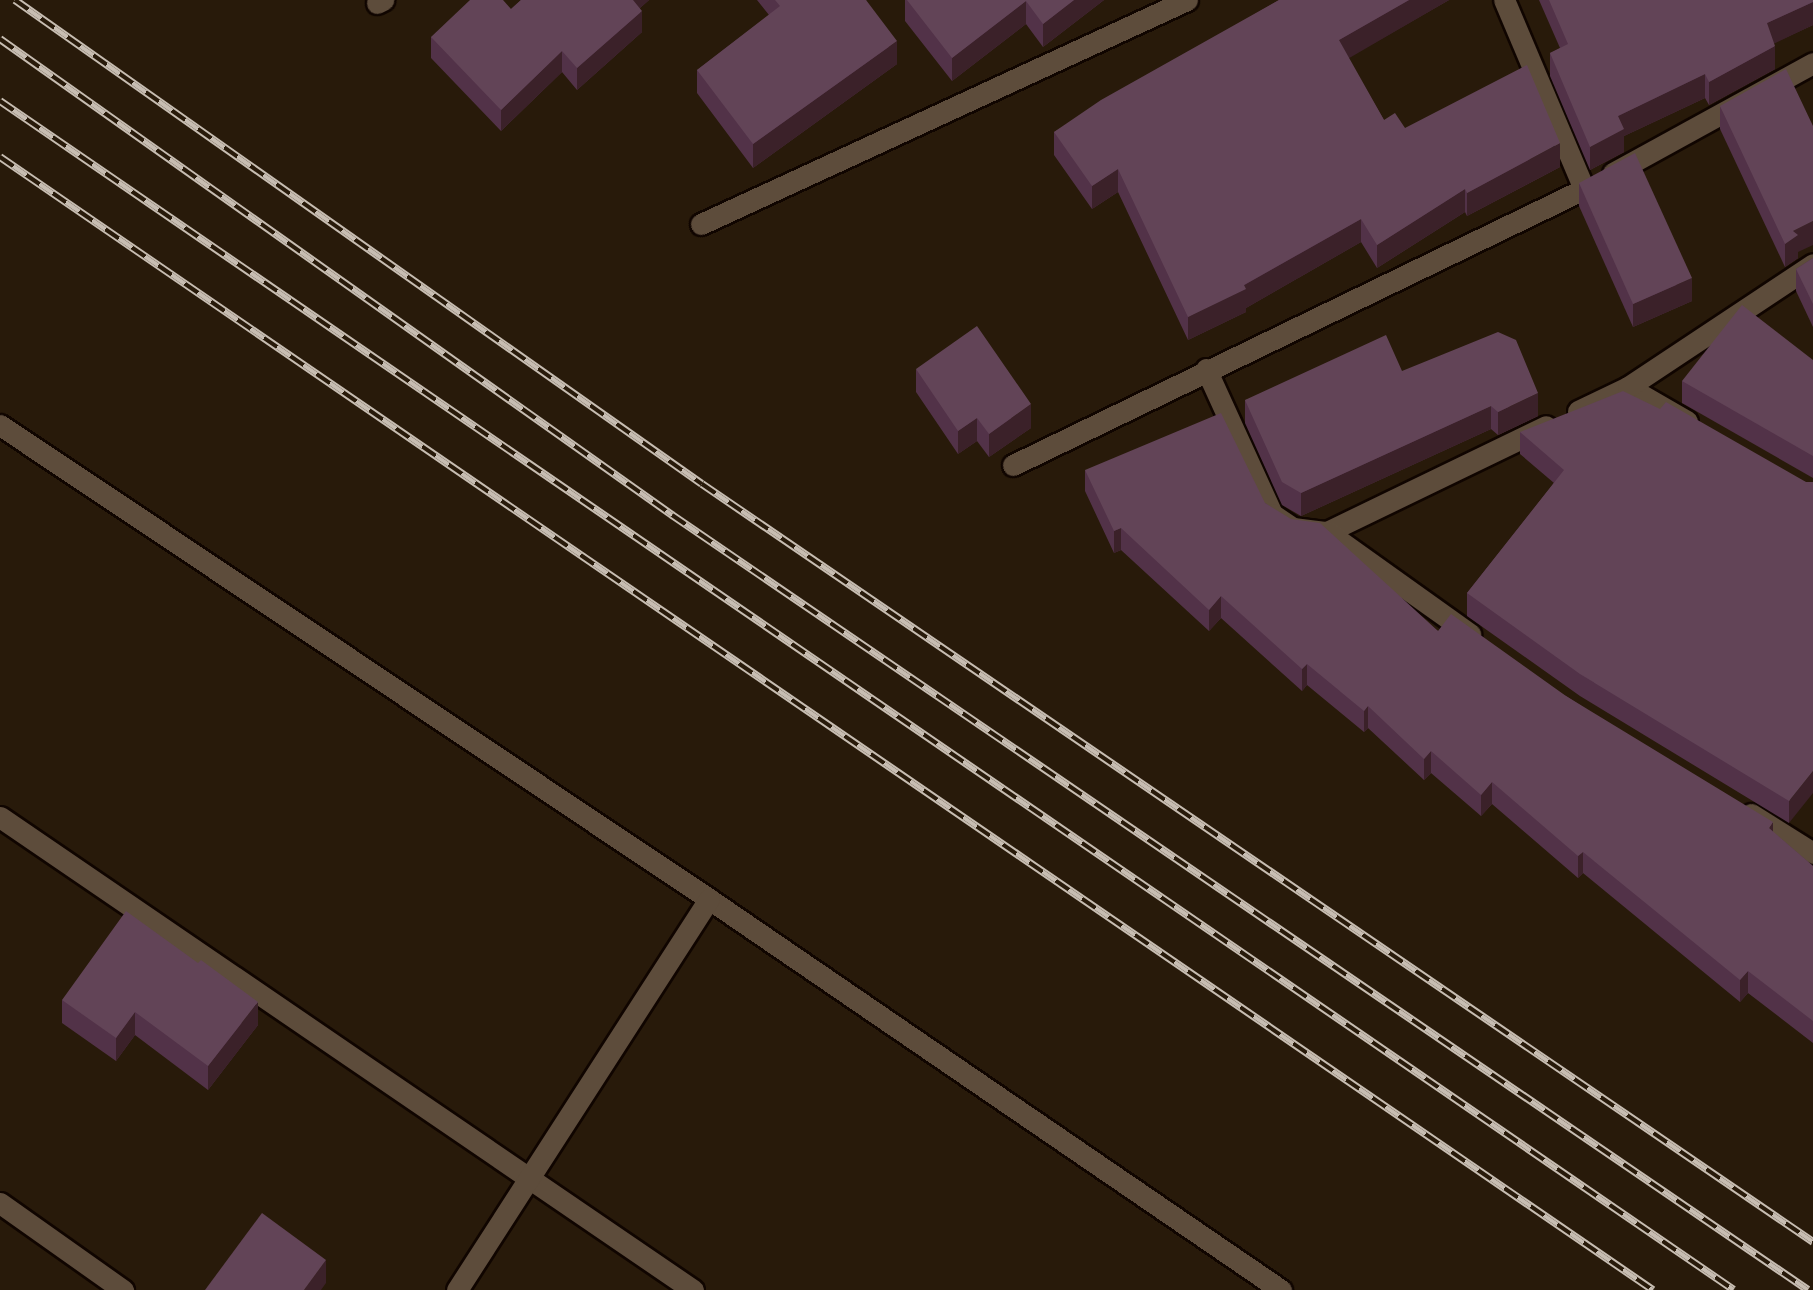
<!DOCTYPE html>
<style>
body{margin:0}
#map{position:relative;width:1813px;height:1290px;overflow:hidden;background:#281a0a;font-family:Georgia,serif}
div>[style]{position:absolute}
.roads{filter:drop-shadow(2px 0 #100500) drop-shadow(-2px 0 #100500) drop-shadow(0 2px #100500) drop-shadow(0 -2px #100500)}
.street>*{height:21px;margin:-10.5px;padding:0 10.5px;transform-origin:10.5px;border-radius:10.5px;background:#5d4c3b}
.rail>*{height:8px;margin-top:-4px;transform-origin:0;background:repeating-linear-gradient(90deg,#281a0a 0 16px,#c7bdb2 0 32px);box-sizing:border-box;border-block:2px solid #c7bdb2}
.wall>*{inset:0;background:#523248}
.shaded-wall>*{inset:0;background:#3b2129}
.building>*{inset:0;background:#624457}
span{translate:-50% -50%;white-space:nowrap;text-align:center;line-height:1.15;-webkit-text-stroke:5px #281a0a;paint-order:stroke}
</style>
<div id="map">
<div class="roads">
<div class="street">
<div style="left:377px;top:3px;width:7px;rotate:-27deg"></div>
<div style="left:1613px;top:173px;width:228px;rotate:-28.8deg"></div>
<div style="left:701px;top:224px;width:535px;rotate:-24.75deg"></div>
<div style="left:1206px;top:369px;width:159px;rotate:65.5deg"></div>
<div style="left:1272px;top:514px;width:25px;rotate:34deg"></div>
<div style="left:1293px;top:528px;width:34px;rotate:7deg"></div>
<div style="left:1327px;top:532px;width:243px;rotate:-25.8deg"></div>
<div style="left:1628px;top:387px;width:68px;rotate:30deg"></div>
<div style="left:1578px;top:411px;width:55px;rotate:-25.6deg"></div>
<div style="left:1628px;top:387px;width:222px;rotate:-33.6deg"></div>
<div style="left:0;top:425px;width:853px;rotate:33.76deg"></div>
<div style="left:709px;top:899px;width:693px;rotate:34.36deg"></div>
<div style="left:1013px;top:465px;width:634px;rotate:-25.8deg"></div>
<div style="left:1584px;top:189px;width:205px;rotate:-112.9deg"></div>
<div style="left:1327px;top:532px;width:176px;rotate:35.5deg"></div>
<div style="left:1751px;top:814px;width:73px;rotate:32.2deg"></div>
<div style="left:0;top:817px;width:839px;rotate:34.32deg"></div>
<div style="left:0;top:1203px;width:151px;rotate:35.3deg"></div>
<div style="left:457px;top:1290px;width:465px;rotate:-57.2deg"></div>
</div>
</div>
<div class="rail">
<div style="left:15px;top:0;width:840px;rotate:35.17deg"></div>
<div style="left:702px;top:484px;width:1345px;rotate:34.3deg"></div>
<div style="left:0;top:39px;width:824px;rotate:35.31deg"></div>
<div style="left:672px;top:515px;width:1375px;rotate:34.3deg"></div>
<div style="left:0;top:101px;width:2102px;rotate:34.44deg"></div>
<div style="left:0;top:157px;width:2004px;rotate:34.43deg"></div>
</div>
<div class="wall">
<div style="clip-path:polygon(521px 0,649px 0,640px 8px,642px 32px,577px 90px,562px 72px,501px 131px,431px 58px,431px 37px,511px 9px)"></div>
<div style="clip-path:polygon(757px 0,866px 0,897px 64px,753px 168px,697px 93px,697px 70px,769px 15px)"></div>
<div style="clip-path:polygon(905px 0,1104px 0,1043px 47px,1026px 24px,952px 81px,905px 21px)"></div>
<div style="clip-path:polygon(1279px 0,1449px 0,1348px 58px,1384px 120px,1405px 128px,1560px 167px,1467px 216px,1465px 212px,1377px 268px,1361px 242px,1246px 308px,1246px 312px,1188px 340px,1118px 192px,1092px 209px,1054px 155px,1054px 132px)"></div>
<div style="clip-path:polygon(1539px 0,1813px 0,1813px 25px,1774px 43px,1775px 69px,1709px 105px,1705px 98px,1624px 136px,1624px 152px,1590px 170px,1550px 76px,1550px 53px,1560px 48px)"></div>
<div style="clip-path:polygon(1720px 106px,1798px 252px,1798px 258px,1785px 267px,1720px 129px)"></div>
<div style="clip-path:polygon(1579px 183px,1692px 301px,1633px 327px,1579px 206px)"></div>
<div style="clip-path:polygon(1813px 258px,1813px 327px,1796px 291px,1796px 269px)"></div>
<div style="clip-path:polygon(1813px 360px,1813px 478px,1682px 403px,1682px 381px)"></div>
<div style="clip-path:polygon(916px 369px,1031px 428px,989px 457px,977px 441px,958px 454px,916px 392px)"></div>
<div style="clip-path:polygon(1402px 371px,1538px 416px,1498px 435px,1491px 429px,1301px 516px,1282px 505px,1245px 423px,1245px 400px)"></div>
<div style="clip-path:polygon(1520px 432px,1806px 482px,1789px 823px,1580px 696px,1467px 616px,1467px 593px,1554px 483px,1520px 454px)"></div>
<div style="clip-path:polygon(1085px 470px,1265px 503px,1438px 631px,1566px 696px,1773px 832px,1813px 866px,1813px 1043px,1748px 993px,1740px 1002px,1583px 873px,1578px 878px,1492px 804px,1481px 816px,1431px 773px,1424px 780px,1368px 728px,1364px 732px,1307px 685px,1302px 691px,1221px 618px,1209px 631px,1121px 550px,1114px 553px,1085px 491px)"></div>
<div style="clip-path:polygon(62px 1000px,258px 1025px,208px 1090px,135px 1035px,116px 1061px,62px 1023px)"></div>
</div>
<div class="shaded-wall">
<div style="clip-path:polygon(630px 0,649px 0,630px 17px)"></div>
<div style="clip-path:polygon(1074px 0,1104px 0,1043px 47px,1043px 24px)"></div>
<div style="clip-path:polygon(1409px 0,1449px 0,1339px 64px,1339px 40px)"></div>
<div style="clip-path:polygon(1026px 1px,1026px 24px,952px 81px,952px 58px)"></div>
<div style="clip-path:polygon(1813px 2px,1813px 25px,1767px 47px,1767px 23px)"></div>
<div style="clip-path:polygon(642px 11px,642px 32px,577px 90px,577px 68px)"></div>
<div style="clip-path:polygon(897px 41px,897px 64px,753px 168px,753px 144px)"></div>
<div style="clip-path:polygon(1775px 46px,1775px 69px,1709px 105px,1709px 82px)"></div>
<div style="clip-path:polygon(562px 51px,562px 72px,501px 131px,501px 110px)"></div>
<div style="clip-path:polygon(1705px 74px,1705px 98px,1624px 136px,1624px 152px,1590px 170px,1590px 147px,1618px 116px)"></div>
<div style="clip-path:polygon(1560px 143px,1560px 167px,1467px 216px,1467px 193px)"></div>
<div style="clip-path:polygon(1118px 169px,1118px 192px,1092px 209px,1092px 186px)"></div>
<div style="clip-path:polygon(1465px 189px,1465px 212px,1377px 268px,1377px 245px)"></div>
<div style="clip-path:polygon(1361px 219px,1361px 242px,1246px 308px,1246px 312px,1188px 340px,1188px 317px)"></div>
<div style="clip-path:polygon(1813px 221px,1813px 245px,1798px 252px,1798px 258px,1785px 267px,1785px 244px,1793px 231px)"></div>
<div style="clip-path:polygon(1692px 278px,1692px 301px,1633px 327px,1633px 304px)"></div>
<div style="clip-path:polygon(1538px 393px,1538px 416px,1498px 435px,1498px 412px)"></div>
<div style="clip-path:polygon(1031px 404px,1031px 428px,989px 457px,989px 434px)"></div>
<div style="clip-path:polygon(1491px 406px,1491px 429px,1301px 516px,1301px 493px)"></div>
<div style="clip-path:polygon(977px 418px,977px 441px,958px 454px,958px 431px)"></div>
<div style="clip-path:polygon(1121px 528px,1121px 550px,1114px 553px,1114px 531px)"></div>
<div style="clip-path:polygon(1221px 596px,1221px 618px,1209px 631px,1209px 610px)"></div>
<div style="clip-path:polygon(1307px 664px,1307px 685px,1302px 691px,1302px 669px)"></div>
<div style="clip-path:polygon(1368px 706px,1368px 728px,1364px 732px,1364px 711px)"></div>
<div style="clip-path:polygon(1431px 751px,1431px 773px,1424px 780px,1424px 759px)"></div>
<div style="clip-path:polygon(1813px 771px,1813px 793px,1789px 823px,1789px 801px)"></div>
<div style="clip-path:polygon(1492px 782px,1492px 804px,1481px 816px,1481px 795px)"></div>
<div style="clip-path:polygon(1773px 822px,1773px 844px,1769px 828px)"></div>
<div style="clip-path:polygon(1583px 852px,1583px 873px,1578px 878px,1578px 856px)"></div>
<div style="clip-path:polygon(1748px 971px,1748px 993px,1740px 1002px,1740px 980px)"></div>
<div style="clip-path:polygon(258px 1002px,258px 1025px,208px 1090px,208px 1066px)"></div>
<div style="clip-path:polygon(135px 1012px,135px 1035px,116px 1061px,116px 1038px)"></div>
<div style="clip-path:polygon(326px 1260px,326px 1283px,321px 1290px,304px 1290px)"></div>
</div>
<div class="building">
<div style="clip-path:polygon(470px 0,503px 0,511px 9px,521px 0,633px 0,642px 11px,577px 68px,562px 51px,501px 110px,431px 37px)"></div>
<div style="clip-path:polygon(775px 0,866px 0,897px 41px,753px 144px,697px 70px,780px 6px)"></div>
<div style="clip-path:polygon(907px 0,1074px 0,1043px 24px,1026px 1px,952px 58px)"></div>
<div style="clip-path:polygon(1279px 0,1409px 0,1339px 40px,1384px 120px,1395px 113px,1405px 128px,1527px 65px,1560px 143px,1467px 193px,1465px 189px,1377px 245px,1361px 219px,1244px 285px,1246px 289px,1188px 317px,1118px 169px,1092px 186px,1054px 132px,1101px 100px)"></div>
<div style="clip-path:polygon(1549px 0,1813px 0,1813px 2px,1767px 23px,1775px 46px,1709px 82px,1705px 74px,1618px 116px,1624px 129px,1590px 147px,1550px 53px,1568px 44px)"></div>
<div style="clip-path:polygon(1786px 69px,1813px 126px,1813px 221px,1793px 231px,1798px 235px,1785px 244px,1720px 106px)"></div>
<div style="clip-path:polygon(1635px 153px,1692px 278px,1633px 304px,1579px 183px)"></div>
<div style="clip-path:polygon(1813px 258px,1813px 304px,1796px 269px)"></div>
<div style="clip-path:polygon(1742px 305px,1813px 360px,1813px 456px,1682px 381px)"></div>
<div style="clip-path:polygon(977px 326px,1031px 404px,989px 434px,977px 418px,958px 431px,916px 369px)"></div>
<div style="clip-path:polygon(1498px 332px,1516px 340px,1538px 393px,1498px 412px,1491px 406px,1301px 493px,1282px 482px,1245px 400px,1386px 335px,1402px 371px)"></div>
<div style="clip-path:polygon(1623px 391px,1660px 409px,1666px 402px,1806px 482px,1813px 482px,1813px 771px,1789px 801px,1580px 674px,1467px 593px,1564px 470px,1520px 432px)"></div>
<div style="clip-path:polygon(1221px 413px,1265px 503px,1291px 519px,1320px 523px,1438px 631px,1451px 614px,1566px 696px,1773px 822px,1769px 828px,1813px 866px,1813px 1021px,1748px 971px,1740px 980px,1583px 852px,1578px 856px,1492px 782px,1481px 795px,1431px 751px,1424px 759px,1368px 706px,1364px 711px,1307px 664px,1302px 669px,1221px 596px,1209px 610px,1121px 528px,1114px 531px,1085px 470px)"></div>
<div style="clip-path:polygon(126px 911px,198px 963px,201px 960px,258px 1002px,208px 1066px,135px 1012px,116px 1038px,62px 1000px)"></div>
<div style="clip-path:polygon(262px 1213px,326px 1260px,304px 1290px,205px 1290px)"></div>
</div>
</div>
